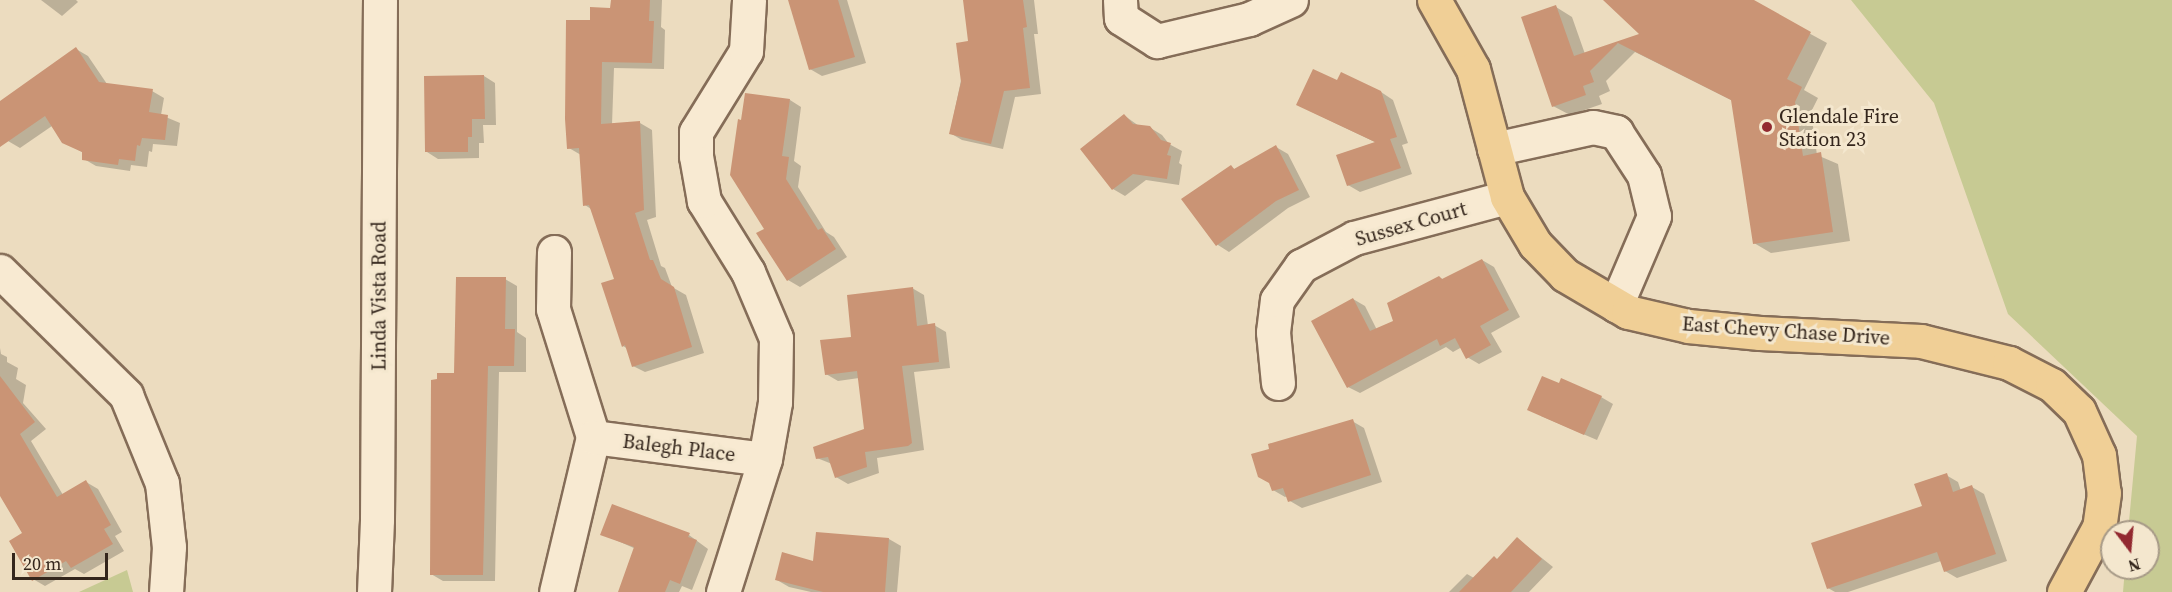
<!DOCTYPE html>
<style>
body{margin:0}
#map{position:relative;width:2172px;height:592px;overflow:hidden;background:#ecdcbf;font-family:"Source Serif 4",serif}
div>[style]{position:absolute}
.green>*{inset:0;background:#c7ca93}
.shadow>*{inset:0;background:#0003}
.building>*{inset:0;background:#ca9475}
.roads{filter:drop-shadow(2px 0 #856d58) drop-shadow(-2px 0 #856d58) drop-shadow(0 2px #856d58) drop-shadow(0 -2px #856d58)}
.minor>*{height:33px;margin:-16.5px;padding:0 16.5px;transform-origin:16.5px;border-radius:16.5px;background:#f8ead2}
.major>*{height:33px;margin:-16.5px;padding:0 16.5px;transform-origin:16.5px;border-radius:16.5px;background:#f0cf96}
.dots>*{width:16px;height:16px;translate:-50% -50%;box-sizing:border-box;border:3px solid #f4e7ce;border-radius:50%}
span{translate:-50% -50%;white-space:nowrap;text-align:center;line-height:1.15;-webkit-text-stroke:6px #f4e7ce;paint-order:stroke}
.poi-label{font-size:20px;color:#34261c}
.left{translate:0 -50%;text-align:left}
.street-label{font-size:20px;color:#34261c}
.north{position:absolute;left:2100px;top:520px;width:60px;height:60px;box-sizing:border-box;background:#f4e7ce;border:2px solid #a79a87;border-radius:50%;rotate:164deg;font-size:16px;font-weight:700;line-height:24px;text-align:center;color:#34261c}
.north::after{content:'';display:block;margin:auto;width:21px;height:27px;background:#922930;clip-path:polygon(50% 0,100% 100%,50% 72%,0 100%)}
.scale{position:absolute;left:12px;top:553px;width:96px;height:27px;box-sizing:border-box;border:3px solid #34261c;border-top:0;padding-left:8px;font-size:18px;line-height:21px;white-space:nowrap;color:#34261c;-webkit-text-stroke:4px #f4e7ce;paint-order:stroke}
</style>
<div id="map">
<div class="green">
<div style="clip-path:polygon(1851px 0,2172px 0,2172px 592px,2123px 592px,2125px 568px,2148px 568px,2148px 532px,2128px 532px,2137px 436px,2008px 314px,1934px 103px)"></div>
<div style="clip-path:polygon(127px 570px,133px 592px,79px 592px)"></div>
</div>
<div class="shadow">
<div style="clip-path:polygon(41px 0,76px 0,78px 2px,62px 16px)"></div>
<div style="clip-path:polygon(612px 0,662px 0,661px 27px,665px 30px,664px 69px,614px 68px,612px 125px,640px 123px,652px 130px,656px 217px,647px 220px,661px 266px,665px 268px,672px 287px,686px 295px,704px 353px,645px 372px,633px 366px,628px 349px,623px 346px,616px 280px,591px 209px,585px 205px,581px 155px,569px 148px,591px 22px,612px 9px)"></div>
<div style="clip-path:polygon(789px 0,847px 0,866px 63px,822px 76px,810px 69px)"></div>
<div style="clip-path:polygon(964px 0,1034px 0,1038px 34px,1034px 34px,1041px 94px,1015px 97px,1003px 149px,962px 140px,950px 133px,969px 42px)"></div>
<div style="clip-path:polygon(1615px 0,1748px 0,1827px 43px,1804px 90px,1818px 98px,1811px 112px,1817px 155px,1838px 164px,1850px 241px,1771px 253px,1754px 243px,1733px 101px,1635px 52px,1606px 81px,1610px 91px,1599px 96px,1602px 104px,1570px 115px,1553px 106px,1556px 7px,1572px 17px,1585px 54px,1642px 35px)"></div>
<div style="clip-path:polygon(76px 49px,88px 56px,107px 84px,152px 91px,164px 98px,161px 115px,180px 123px,177px 146px,153px 144px,152px 152px,149px 151px,147px 167px,131px 165px,130px 171px,96px 166px,84px 159px,84px 153px,63px 142px,52px 126px,20px 148px,8px 141px,0 129px,0 103px)"></div>
<div style="clip-path:polygon(484px 76px,495px 83px,496px 125px,483px 125px,484px 143px,479px 143px,479px 158px,438px 159px,427px 152px)"></div>
<div style="clip-path:polygon(1338px 82px,1381px 92px,1393px 100px,1408px 143px,1402px 145px,1412px 174px,1360px 192px,1348px 185px,1377px 143px,1310px 111px)"></div>
<div style="clip-path:polygon(790px 100px,801px 107px,794px 161px,801px 166px,798px 187px,826px 232px,834px 237px,847px 257px,800px 287px,788px 280px,758px 234px,766px 229px,743px 121px)"></div>
<div style="clip-path:polygon(1125px 116px,1139px 126px,1149px 127px,1162px 135px,1169px 144px,1182px 151px,1179px 163px,1182px 165px,1179px 185px,1146px 180px,1125px 196px,1113px 189px,1082px 149px)"></div>
<div style="clip-path:polygon(1276px 147px,1288px 154px,1310px 197px,1288px 208px,1229px 252px,1218px 245px,1183px 200px,1231px 167px,1236px 170px)"></div>
<div style="clip-path:polygon(1482px 260px,1494px 267px,1520px 317px,1491px 333px,1502px 352px,1479px 364px,1467px 357px,1462px 347px,1453px 352px,1446px 347px,1360px 393px,1348px 387px,1353px 299px,1365px 306px,1377px 330px,1395px 322px,1439px 277px,1444px 280px)"></div>
<div style="clip-path:polygon(505px 279px,517px 286px,517px 332px,526px 338px,526px 372px,499px 372px,495px 581px,443px 581px,431px 574px,455px 375px)"></div>
<div style="clip-path:polygon(912px 288px,924px 295px,928px 326px,934px 325px,946px 332px,950px 368px,914px 372px,924px 450px,877px 458px,879px 473px,848px 484px,836px 477px,832px 464px,817px 458px,866px 430px,859px 378px,838px 381px,826px 374px,853px 338px)"></div>
<div style="clip-path:polygon(0 348px,1px 354px,7px 357px,7px 362px,18px 368px,16px 379px,26px 385px,23px 403px,46px 429px,31px 441px,63px 495px,86px 482px,98px 489px,122px 532px,115px 536px,124px 551px,84px 574px,75px 569px,45px 586px,33px 579px,24px 534px,0 493px)"></div>
<div style="clip-path:polygon(1601px 397px,1613px 404px,1597px 440px,1541px 416px)"></div>
<div style="clip-path:polygon(1352px 421px,1364px 428px,1382px 482px,1302px 508px,1290px 501px,1288px 496px,1285px 497px,1273px 490px,1269px 445px)"></div>
<div style="clip-path:polygon(1946px 475px,1958px 482px,1961px 491px,1972px 487px,1984px 494px,2007px 561px,1957px 578px,1945px 571px,1941px 561px,1848px 592px,1835px 592px,1828px 588px,1923px 507px)"></div>
<div style="clip-path:polygon(602px 534px,689px 535px,708px 549px,692px 590px,682px 586px,679px 592px,619px 592px,636px 549px)"></div>
<div style="clip-path:polygon(889px 539px,901px 546px,897px 592px,811px 592px,789px 587px,777px 580px,815px 563px)"></div>
<div style="clip-path:polygon(1518px 539px,1553px 567px,1529px 592px,1449px 592px,1467px 574px,1474px 578px,1498px 560px)"></div>
</div>
<div class="building">
<div style="clip-path:polygon(611px 0,650px 0,649px 21px,654px 21px,652px 63px,602px 62px,601px 124px,640px 121px,644px 210px,635px 213px,650px 260px,653px 260px,661px 279px,674px 287px,692px 347px,632px 367px,625px 345px,622px 347px,601px 283px,614px 279px,589px 205px,583px 206px,579px 148px,567px 149px,565px 119px,566px 20px,590px 20px,590px 7px,610px 8px)"></div>
<div style="clip-path:polygon(788px 0,838px 0,855px 57px,809px 70px)"></div>
<div style="clip-path:polygon(963px 0,1023px 0,1027px 27px,1023px 28px,1030px 88px,1004px 91px,991px 144px,949px 134px,961px 82px,956px 43px,968px 41px)"></div>
<div style="clip-path:polygon(1603px 0,1754px 0,1811px 32px,1787px 79px,1802px 87px,1795px 102px,1803px 156px,1821px 152px,1833px 232px,1753px 244px,1731px 100px,1618px 43px,1590px 71px,1594px 82px,1583px 86px,1586px 95px,1552px 107px,1521px 17px,1556px 5px,1574px 56px,1639px 34px)"></div>
<div style="clip-path:polygon(76px 47px,99px 82px,153px 89px,149px 112px,168px 115px,165px 140px,142px 138px,140px 146px,137px 145px,135px 161px,119px 159px,118px 165px,82px 160px,82px 152px,62px 143px,45px 116px,0 147px,0 101px)"></div>
<div style="clip-path:polygon(1313px 69px,1337px 80px,1341px 72px,1381px 91px,1397px 137px,1390px 139px,1401px 168px,1347px 186px,1336px 155px,1375px 142px,1296px 105px)"></div>
<div style="clip-path:polygon(484px 75px,485px 119px,472px 119px,472px 137px,468px 137px,468px 152px,425px 152px,424px 76px)"></div>
<div style="clip-path:polygon(745px 93px,790px 99px,782px 156px,789px 157px,786px 179px,818px 230px,822px 228px,836px 249px,787px 281px,756px 233px,764px 229px,730px 175px,738px 119px,741px 120px)"></div>
<div style="clip-path:polygon(1124px 114px,1133px 124px,1150px 126px,1161px 140px,1171px 143px,1167px 155px,1171px 156px,1167px 179px,1133px 174px,1112px 190px,1080px 149px)"></div>
<div style="clip-path:polygon(1276px 145px,1299px 190px,1276px 201px,1216px 246px,1181px 199px,1231px 165px,1234px 169px)"></div>
<div style="clip-path:polygon(1482px 259px,1509px 310px,1480px 326px,1491px 345px,1466px 359px,1455px 338px,1440px 346px,1437px 339px,1347px 388px,1311px 321px,1353px 298px,1370px 331px,1393px 321px,1387px 303px,1439px 276px,1442px 279px)"></div>
<div style="clip-path:polygon(456px 277px,506px 277px,505px 329px,515px 329px,514px 366px,488px 366px,483px 575px,430px 575px,431px 380px,437px 379px,437px 373px,454px 373px)"></div>
<div style="clip-path:polygon(913px 287px,917px 326px,935px 323px,939px 362px,902px 366px,912px 443px,908px 446px,865px 452px,867px 467px,835px 478px,828px 457px,816px 459px,813px 447px,864px 429px,857px 371px,825px 375px,820px 340px,851px 337px,847px 295px)"></div>
<div style="clip-path:polygon(0 376px,35px 422px,20px 434px,57px 497px,86px 480px,111px 525px,104px 529px,113px 544px,71px 568px,66px 561px,32px 581px,9px 541px,22px 533px,0 496px)"></div>
<div style="clip-path:polygon(1542px 376px,1559px 383px,1561px 378px,1602px 396px,1584px 435px,1527px 410px)"></div>
<div style="clip-path:polygon(1353px 419px,1371px 475px,1288px 502px,1283px 488px,1272px 491px,1269px 483px,1258px 477px,1251px 454px,1269px 449px,1268px 444px)"></div>
<div style="clip-path:polygon(1947px 473px,1953px 492px,1972px 485px,1996px 554px,1944px 572px,1937px 552px,1827px 589px,1811px 543px,1922px 506px,1914px 484px)"></div>
<div style="clip-path:polygon(612px 504px,690px 533px,688px 537px,697px 540px,680px 584px,670px 580px,665px 592px,618px 592px,634px 547px,600px 535px)"></div>
<div style="clip-path:polygon(816px 532px,889px 538px,885px 592px,823px 592px,775px 580px,782px 552px,813px 561px)"></div>
<div style="clip-path:polygon(1517px 537px,1542px 559px,1511px 592px,1459px 592px,1494px 556px,1497px 559px)"></div>
</div>
<div class="roads">
<div class="minor">
<div style="left:1120px;top:0;width:18px;rotate:87deg"></div>
<div style="left:1121px;top:18px;width:43px;rotate:32.6deg"></div>
<div style="left:1157px;top:41px;width:95px;rotate:-13.4deg"></div>
<div style="left:1249px;top:19px;width:46px;rotate:-24.3deg"></div>
<div style="left:1494px;top:149px;width:101px;rotate:-12.5deg"></div>
<div style="left:1593px;top:127px;width:24px;rotate:12deg"></div>
<div style="left:1616px;top:132px;width:51px;rotate:56.9deg"></div>
<div style="left:1644px;top:175px;width:42px;rotate:76.3deg"></div>
<div style="left:1654px;top:216px;width:97px;rotate:113.1deg"></div>
<div style="left:554px;top:252px;width:57px;rotate:91deg"></div>
<div style="left:553px;top:309px;width:134px;rotate:72.6deg"></div>
<div style="left:593px;top:437px;width:159px;rotate:103.4deg"></div>
<div style="left:0;top:271px;width:177px;rotate:44.5deg"></div>
<div style="left:126px;top:395px;width:95px;rotate:67.8deg"></div>
<div style="left:162px;top:483px;width:64px;rotate:83.8deg"></div>
<div style="left:169px;top:547px;width:45px;rotate:93.8deg"></div>
<div style="left:1278px;top:383px;width:51px;rotate:-95.6deg"></div>
<div style="left:1273px;top:332px;width:32px;rotate:-83deg"></div>
<div style="left:1277px;top:300px;width:42px;rotate:-54.8deg"></div>
<div style="left:1301px;top:266px;width:60px;rotate:-27.8deg"></div>
<div style="left:1354px;top:238px;width:158px;rotate:-15deg"></div>
<div style="left:593px;top:437px;width:173px;rotate:7.3deg"></div>
<div style="left:374px;top:592px;width:73px;rotate:-87.6deg"></div>
<div style="left:377px;top:519px;width:519px;rotate:-89.67deg"></div>
<div style="left:723px;top:592px;width:139px;rotate:-72.5deg"></div>
<div style="left:765px;top:459px;width:58px;rotate:-80deg"></div>
<div style="left:775px;top:402px;width:64px;rotate:-89.1deg"></div>
<div style="left:776px;top:338px;width:72px;rotate:-113deg"></div>
<div style="left:748px;top:272px;width:84px;rotate:-121.8deg"></div>
<div style="left:704px;top:201px;width:46px;rotate:-100.1deg"></div>
<div style="left:696px;top:156px;width:24px;rotate:-90deg"></div>
<div style="left:696px;top:132px;width:95px;rotate:-58.3deg"></div>
<div style="left:746px;top:51px;width:51px;rotate:-86.6deg"></div>
</div>
<div class="major">
<div style="left:1434px;top:0;width:79px;rotate:60.5deg"></div>
<div style="left:1473px;top:69px;width:132px;rotate:75.1deg"></div>
<div style="left:1507px;top:197px;width:55px;rotate:59.2deg"></div>
<div style="left:1535px;top:244px;width:43px;rotate:45.9deg"></div>
<div style="left:1565px;top:275px;width:73px;rotate:30.4deg"></div>
<div style="left:1628px;top:312px;width:62px;rotate:13.1deg"></div>
<div style="left:1688px;top:326px;width:72px;rotate:5.6deg"></div>
<div style="left:1760px;top:333px;width:161px;rotate:2.8deg"></div>
<div style="left:1921px;top:341px;width:91px;rotate:14deg"></div>
<div style="left:2009px;top:363px;width:48px;rotate:27.1deg"></div>
<div style="left:2052px;top:385px;width:37px;rotate:44deg"></div>
<div style="left:2079px;top:411px;width:48px;rotate:65.6deg"></div>
<div style="left:2099px;top:455px;width:38px;rotate:83deg"></div>
<div style="left:2104px;top:493px;width:34px;rotate:98deg"></div>
<div style="left:2099px;top:527px;width:74px;rotate:118.3deg"></div>
</div>
</div>
<div class="dots">
<div style="left:1767px;top:127px;background:#922930"></div>
</div>
<div class="poi-label">
<span class="left" style="left:1779px;top:128px">Glendale Fire<br>Station 23</span>
</div>
<div class="street-label">
<span style="left:1411px;top:224px;rotate:-16deg">Sussex Court</span>
<span style="left:379px;top:296px;rotate:-90deg">Linda Vista Road</span>
<span style="left:1786px;top:331px;rotate:4deg">East Chevy Chase Drive</span>
<span style="left:679px;top:448px;rotate:7deg">Balegh Place</span>
</div>
<div class="north">N</div>
<div class="scale">20 m</div>
</div>
